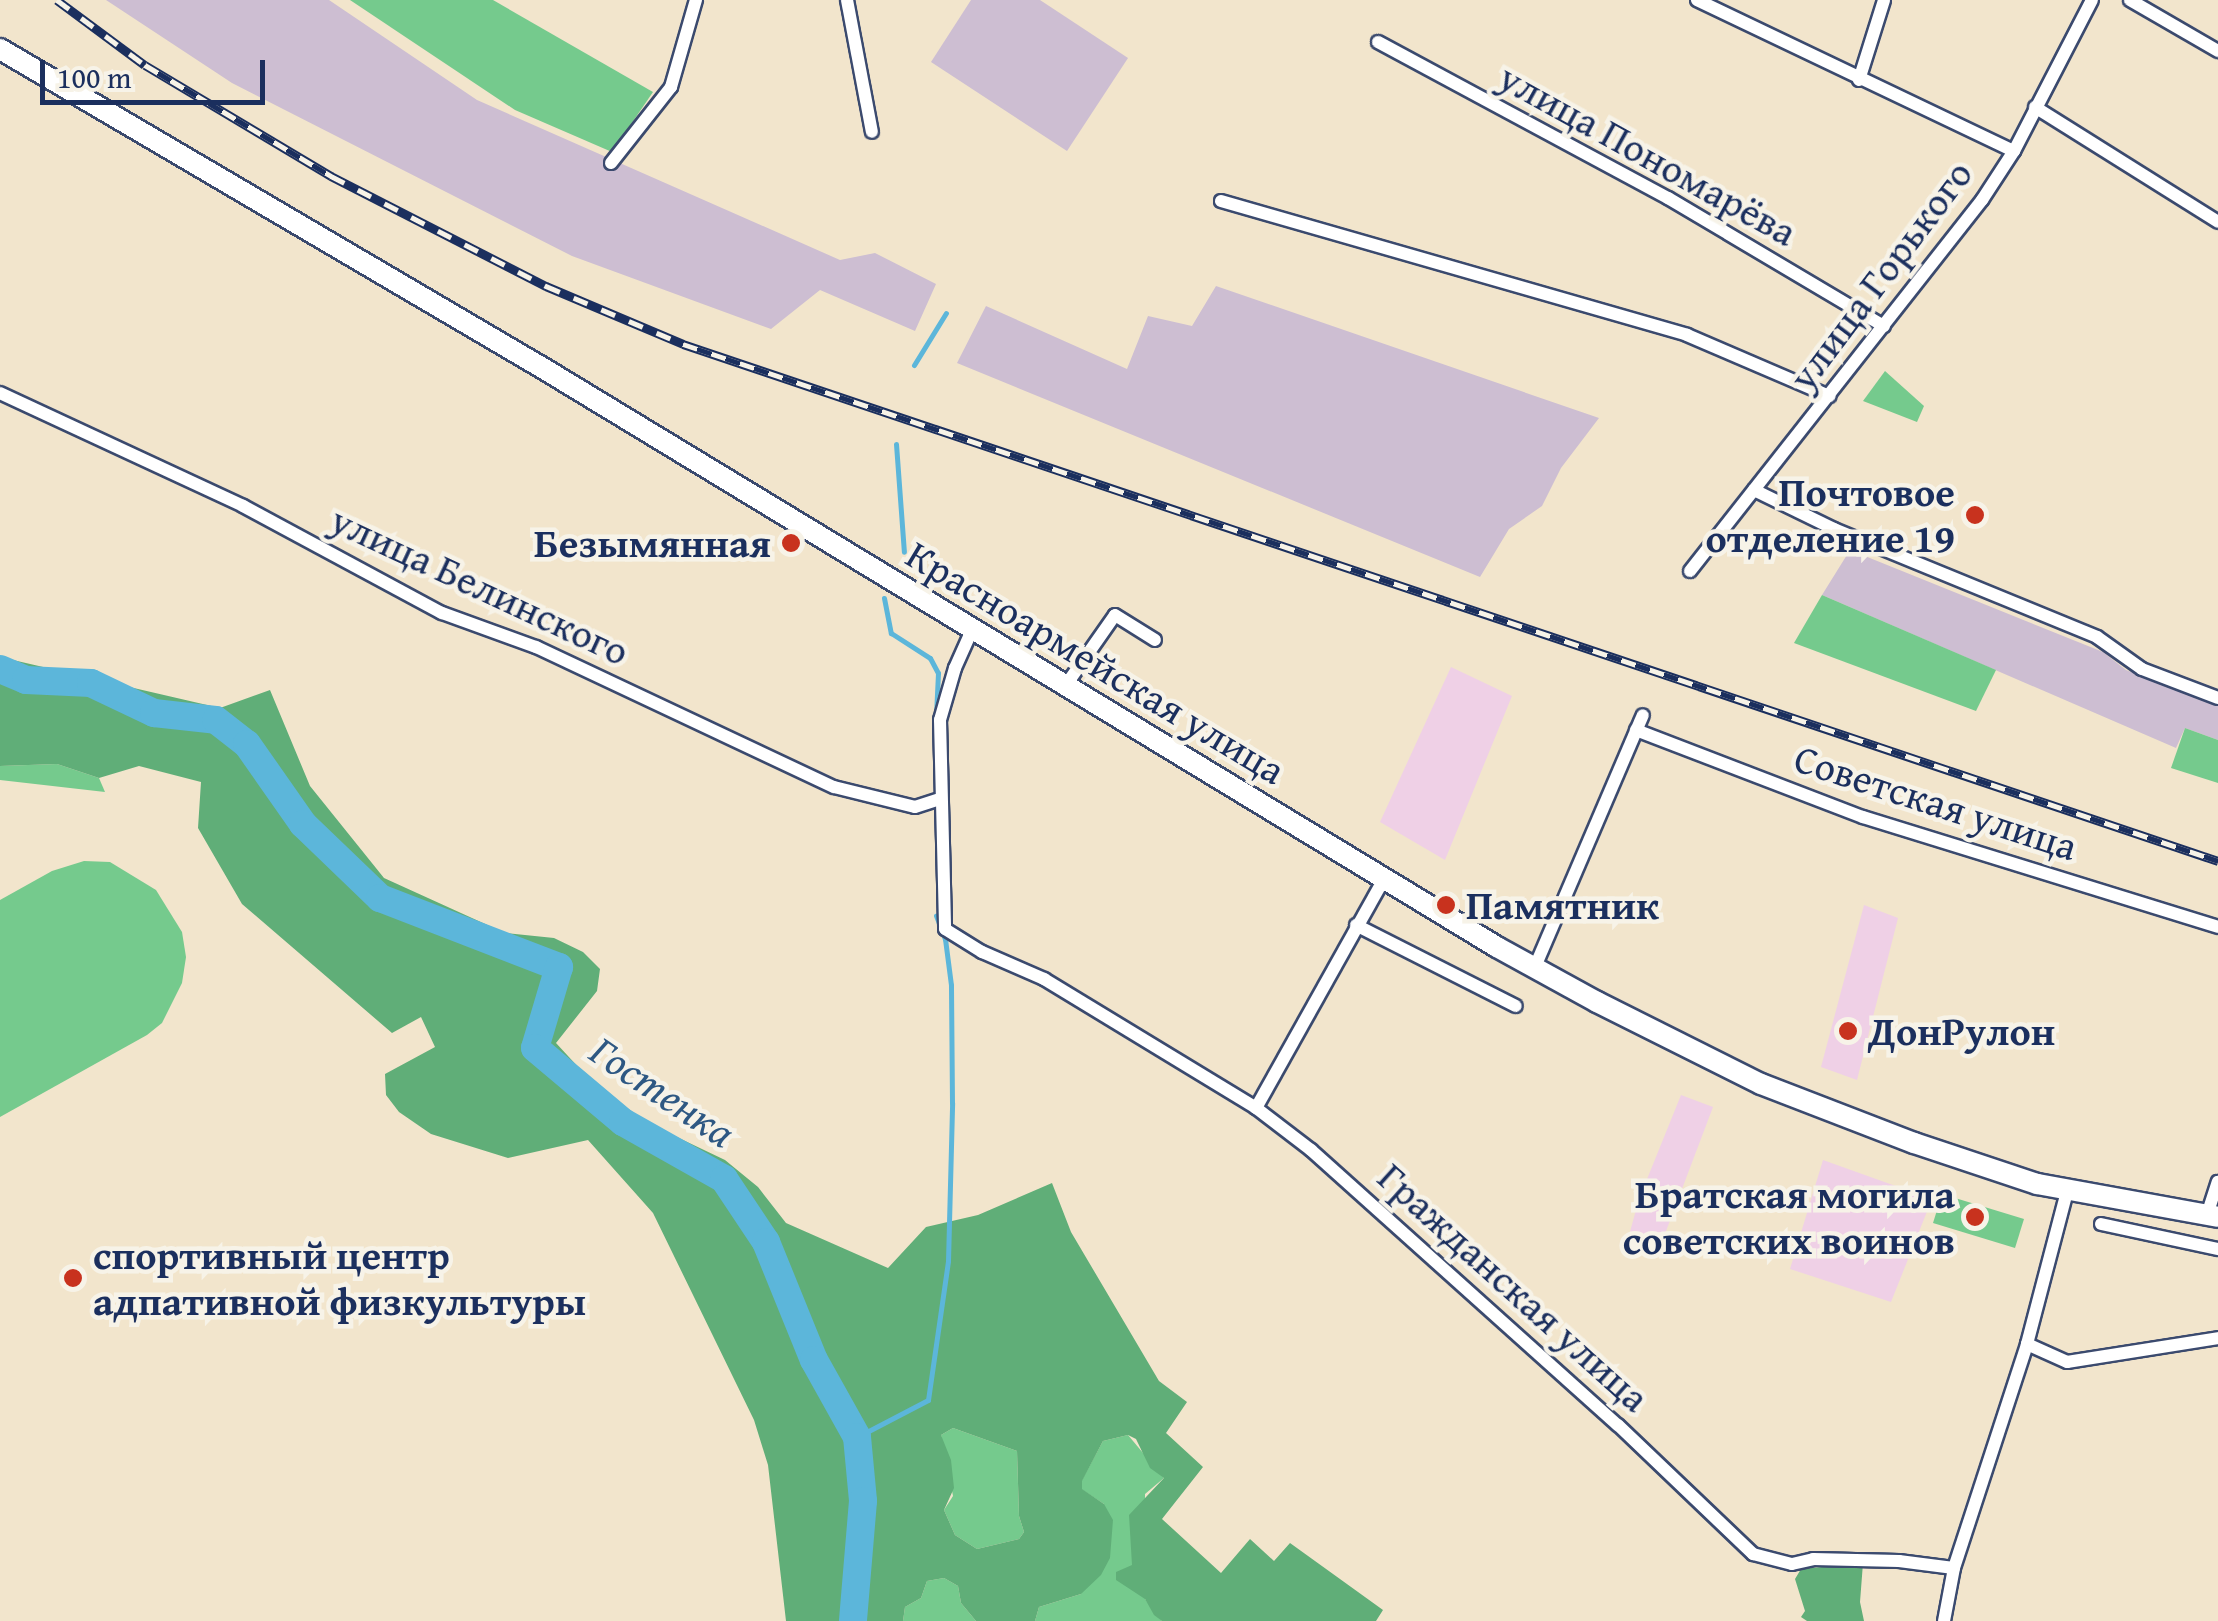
<!DOCTYPE html>
<meta charset="utf-8">
<style>
body{margin:0}
#map{position:relative;width:2218px;height:1621px;overflow:hidden;background:#f2e5cc;font-family:"Gentium Book Plus",serif}
div>[style]{position:absolute}
.built>*{inset:0;background:#efd0e6}
.industrial>*{inset:0;background:#cdbed2}
.green>*{inset:0;background:#75ca8d}
.forest>*{inset:0;background:#60ae78}
.stream>*{height:5px;margin:-2.5px;padding:0 2.5px;transform-origin:2.5px;border-radius:2.5px;background:#5cb6da}
.river>*{height:28px;margin:-14px;padding:0 14px;transform-origin:14px;border-radius:14px;background:#5cb6da}
.roads{filter:drop-shadow(2px 0 #3b4a6e) drop-shadow(-2px 0 #3b4a6e) drop-shadow(0 2px #3b4a6e) drop-shadow(0 -2px #3b4a6e)}
.street>*{height:12px;margin:-6px;padding:0 6px;transform-origin:6px;border-radius:6px;background:#fff}
.primary>*{height:20px;margin:-10px;padding:0 10px;transform-origin:10px;border-radius:10px;background:#fff}
.rail>*{height:9px;margin-top:-4.5px;transform-origin:0;background:repeating-linear-gradient(90deg,#f7f3e8 0 15px,#1b2f5e 0 30px);box-sizing:border-box;border-block:2px solid #1b2f5e}
.dots>*{width:28px;height:28px;translate:-50% -50%;box-sizing:border-box;border:5px solid #f7f3e8;border-radius:50%}
span{translate:-50% -50%;white-space:nowrap;text-align:center;line-height:1.15;-webkit-text-stroke:9px #f7f3e8;paint-order:stroke}
.street-label{font-size:40px;color:#1b2f5e}
.poi-label{font-size:40px;color:#1b2f5e;font-weight:700}
.right{translate:-100% -50%;text-align:right}
.left{translate:0 -50%;text-align:left}
.water-label{font-size:42px;color:#2e5883;font-style:italic}
.scale{position:absolute;left:40px;top:60px;width:225px;height:45px;box-sizing:border-box;border:5px solid #1b2f5e;border-top:0;padding-left:12px;font-size:30px;line-height:35px;white-space:nowrap;color:#1b2f5e;-webkit-text-stroke:8px #f7f3e8;paint-order:stroke}
</style>
<div id="map">
<div class="built">
<div style="clip-path:polygon(1451px 667px,1512px 696px,1445px 860px,1380px 822px)"></div>
<div style="clip-path:polygon(1864px 905px,1898px 918px,1857px 1080px,1821px 1067px)"></div>
<div style="clip-path:polygon(1681px 1095px,1713px 1107px,1660px 1247px,1628px 1239px,1639px 1199px)"></div>
<div style="clip-path:polygon(1823px 1160px,1932px 1199px,1891px 1302px,1790px 1269px)"></div>
</div>
<div class="industrial">
<div style="clip-path:polygon(106px 0,329px 0,477px 100px,840px 260px,875px 253px,936px 284px,915px 331px,820px 290px,771px 329px,572px 256px,232px 83px)"></div>
<div style="clip-path:polygon(971px 0,1040px 0,1128px 58px,1067px 151px,931px 62px)"></div>
<div style="clip-path:polygon(1216px 286px,1599px 418px,1561px 468px,1542px 506px,1509px 529px,1480px 577px,957px 363px,986px 306px,1127px 369px,1148px 316px,1192px 326px)"></div>
<div style="clip-path:polygon(1850px 550px,2103px 652px,2126px 670px,2218px 706px,2218px 740px,2185px 728px,2176px 748px,1822px 595px)"></div>
</div>
<div class="green">
<div style="clip-path:polygon(350px 0,493px 0,653px 92px,612px 152px,515px 110px)"></div>
<div style="clip-path:polygon(1885px 371px,1924px 406px,1917px 422px,1863px 401px)"></div>
<div style="clip-path:polygon(1822px 595px,1996px 670px,1976px 711px,1794px 643px)"></div>
<div style="clip-path:polygon(2185px 728px,2218px 740px,2218px 783px,2171px 768px)"></div>
<div style="clip-path:polygon(57px 764px,99px 778px,105px 792px,0 780px,0 766px)"></div>
<div style="clip-path:polygon(84px 861px,110px 862px,156px 890px,182px 932px,186px 957px,182px 983px,162px 1023px,147px 1035px,0 1117px,0 900px,52px 871px)"></div>
<div style="clip-path:polygon(1942px 1194px,2024px 1219px,2015px 1248px,1933px 1223px)"></div>
<div style="clip-path:polygon(953px 1428px,1017px 1451px,1019px 1516px,1024px 1532px,1019px 1539px,977px 1549px,955px 1535px,944px 1510px,953px 1496px,941px 1435px)"></div>
<div style="clip-path:polygon(1128px 1435px,1164px 1478px,1145px 1494px,1145px 1599px,1162px 1621px,1035px 1621px,1039px 1607px,1081px 1594px,1104px 1504px,1081px 1489px,1082px 1480px,1103px 1441px)"></div>
<div style="clip-path:polygon(944px 1578px,958px 1586px,961px 1603px,976px 1621px,903px 1621px,905px 1607px,921px 1598px,927px 1581px)"></div>
</div>
<div class="forest">
<div style="clip-path:polygon(evenodd,0 657px,220px 708px,270px 690px,310px 786px,384px 878px,505px 933px,554px 938px,583px 952px,600px 969px,597px 991px,556px 1043px,616px 1108px,725px 1160px,758px 1187px,786px 1223px,888px 1268px,926px 1227px,978px 1215px,1052px 1183px,1071px 1232px,1159px 1381px,1187px 1402px,1166px 1433px,1203px 1467px,1162px 1519px,1221px 1573px,1250px 1539px,1274px 1561px,1290px 1543px,1383px 1610px,1376px 1621px,1162px 1621px,1154px 1615px,1145px 1599px,1116px 1580px,1116px 1572px,1132px 1565px,1129px 1515px,1164px 1478px,1150px 1468px,1136px 1439px,1128px 1435px,1103px 1441px,1082px 1481px,1082px 1489px,1104px 1504px,1113px 1520px,1110px 1558px,1101px 1575px,1081px 1594px,1039px 1607px,1035px 1621px,976px 1621px,961px 1603px,958px 1586px,944px 1578px,927px 1581px,921px 1598px,905px 1607px,903px 1621px,786px 1621px,768px 1465px,754px 1420px,653px 1213px,588px 1140px,508px 1158px,431px 1134px,399px 1112px,386px 1095px,385px 1074px,435px 1047px,421px 1017px,392px 1033px,242px 904px,198px 828px,201px 782px,139px 766px,99px 778px,57px 764px,0 766px,0 657px,953px 1428px,1017px 1451px,1019px 1516px,1024px 1532px,1019px 1539px,977px 1549px,955px 1535px,944px 1510px,954px 1488px,951px 1460px,941px 1435px,953px 1428px)"></div>
<div style="clip-path:polygon(1863px 1563px,1860px 1602px,1864px 1621px,1807px 1621px,1801px 1617px,1805px 1611px,1795px 1579px,1801px 1569px)"></div>
</div>
<div class="stream">
<div style="left:914px;top:365px;width:61px;rotate:-58.4deg"></div>
<div style="left:896px;top:444px;width:108px;rotate:85.8deg"></div>
<div style="left:884px;top:598px;width:36px;rotate:79deg"></div>
<div style="left:891px;top:633px;width:46px;rotate:32.7deg"></div>
<div style="left:930px;top:658px;width:17px;rotate:62deg"></div>
<div style="left:938px;top:673px;width:43px;rotate:92.7deg"></div>
<div style="left:857px;top:1437px;width:80px;rotate:-27.5deg"></div>
<div style="left:928px;top:1400px;width:140px;rotate:-81.8deg"></div>
<div style="left:948px;top:1261px;width:158px;rotate:-88.5deg"></div>
<div style="left:952px;top:1103px;width:118px;rotate:-90.5deg"></div>
<div style="left:951px;top:985px;width:46px;rotate:-97.4deg"></div>
<div style="left:945px;top:939px;width:25px;rotate:-111deg"></div>
</div>
<div class="river">
<div style="left:0;top:669px;width:28px;rotate:23deg"></div>
<div style="left:26px;top:680px;width:65px;rotate:2.6deg"></div>
<div style="left:91px;top:683px;width:70px;rotate:25.5deg"></div>
<div style="left:154px;top:713px;width:62px;rotate:6.4deg"></div>
<div style="left:216px;top:720px;width:39px;rotate:38deg"></div>
<div style="left:247px;top:744px;width:98px;rotate:55deg"></div>
<div style="left:303px;top:824px;width:107px;rotate:43.9deg"></div>
<div style="left:380px;top:898px;width:192px;rotate:21.1deg"></div>
<div style="left:559px;top:967px;width:84px;rotate:106.5deg"></div>
<div style="left:535px;top:1048px;width:115px;rotate:40.1deg"></div>
<div style="left:623px;top:1122px;width:116px;rotate:29.4deg"></div>
<div style="left:724px;top:1179px;width:76px;rotate:56.3deg"></div>
<div style="left:766px;top:1242px;width:127px;rotate:67.9deg"></div>
<div style="left:814px;top:1360px;width:88px;rotate:60.8deg"></div>
<div style="left:857px;top:1437px;width:64px;rotate:84.6deg"></div>
<div style="left:863px;top:1501px;width:120px;rotate:94.8deg"></div>
</div>
<div class="roads">
<div class="street">
<div style="left:847px;top:0;width:134px;rotate:79.3deg"></div>
<div style="left:1697px;top:0;width:351px;rotate:25.5deg"></div>
<div style="left:2130px;top:0;width:102px;rotate:30.1deg"></div>
<div style="left:1378px;top:42px;width:329px;rotate:28.3deg"></div>
<div style="left:1668px;top:198px;width:251px;rotate:30.7deg"></div>
<div style="left:1859px;top:80px;width:84px;rotate:-72.6deg"></div>
<div style="left:2035px;top:107px;width:216px;rotate:32.1deg"></div>
<div style="left:611px;top:163px;width:97px;rotate:-51.7deg"></div>
<div style="left:671px;top:87px;width:91px;rotate:-74deg"></div>
<div style="left:1221px;top:201px;width:485px;rotate:16deg"></div>
<div style="left:1687px;top:335px;width:155px;rotate:23.2deg"></div>
<div style="left:0;top:393px;width:268px;rotate:24.9deg"></div>
<div style="left:243px;top:506px;width:226px;rotate:28.3deg"></div>
<div style="left:442px;top:613px;width:100px;rotate:19.9deg"></div>
<div style="left:536px;top:647px;width:329px;rotate:25.2deg"></div>
<div style="left:834px;top:787px;width:83px;rotate:13.9deg"></div>
<div style="left:915px;top:807px;width:26px;rotate:-18deg"></div>
<div style="left:1754px;top:490px;width:89px;rotate:26deg"></div>
<div style="left:1834px;top:529px;width:284px;rotate:22.3deg"></div>
<div style="left:2097px;top:637px;width:55px;rotate:35.4deg"></div>
<div style="left:2142px;top:669px;width:81px;rotate:20.9deg"></div>
<div style="left:1690px;top:571px;width:472px;rotate:-51.8deg"></div>
<div style="left:1982px;top:200px;width:59px;rotate:-56.9deg"></div>
<div style="left:2014px;top:151px;width:170px;rotate:-62.7deg"></div>
<div style="left:972px;top:630px;width:42px;rotate:114.1deg"></div>
<div style="left:955px;top:668px;width:54px;rotate:106.1deg"></div>
<div style="left:940px;top:720px;width:209px;rotate:88.6deg"></div>
<div style="left:945px;top:929px;width:44px;rotate:31.9deg"></div>
<div style="left:982px;top:952px;width:68px;rotate:23.5deg"></div>
<div style="left:1044px;top:979px;width:248px;rotate:31.3deg"></div>
<div style="left:1256px;top:1108px;width:69px;rotate:37.4deg"></div>
<div style="left:1311px;top:1150px;width:412px;rotate:41.9deg"></div>
<div style="left:1618px;top:1425px;width:187px;rotate:43.7deg"></div>
<div style="left:1753px;top:1554px;width:40px;rotate:14.4deg"></div>
<div style="left:1792px;top:1564px;width:22px;rotate:-13deg"></div>
<div style="left:1813px;top:1559px;width:86px;rotate:1.3deg"></div>
<div style="left:1899px;top:1561px;width:55px;rotate:7.3deg"></div>
<div style="left:1066px;top:685px;width:85px;rotate:-55deg"></div>
<div style="left:1115px;top:615px;width:47px;rotate:32deg"></div>
<div style="left:1636px;top:730px;width:243px;rotate:21deg"></div>
<div style="left:1863px;top:817px;width:372px;rotate:17.2deg"></div>
<div style="left:1356px;top:925px;width:179px;rotate:26.9deg"></div>
<div style="left:1534px;top:969px;width:276px;rotate:-66.8deg"></div>
<div style="left:1256px;top:1108px;width:265px;rotate:-60.8deg"></div>
<div style="left:2207px;top:1215px;width:35px;rotate:-72deg"></div>
<div style="left:2101px;top:1224px;width:120px;rotate:12.1deg"></div>
<div style="left:2027px;top:1344px;width:44px;rotate:24.2deg"></div>
<div style="left:2067px;top:1362px;width:153px;rotate:-9deg"></div>
<div style="left:1944px;top:1621px;width:54px;rotate:-79.3deg"></div>
<div style="left:1954px;top:1568px;width:236px;rotate:-71.9deg"></div>
<div style="left:2027px;top:1344px;width:158px;rotate:-75.3deg"></div>
</div>
<div class="primary">
<div style="left:0;top:49px;width:633px;rotate:30.45deg"></div>
<div style="left:546px;top:370px;width:1112px;rotate:31.25deg"></div>
<div style="left:1497px;top:947px;width:114px;rotate:28.8deg"></div>
<div style="left:1597px;top:1002px;width:183px;rotate:26.6deg"></div>
<div style="left:1761px;top:1084px;width:164px;rotate:21.1deg"></div>
<div style="left:1914px;top:1143px;width:130px;rotate:18.4deg"></div>
<div style="left:2037px;top:1184px;width:184px;rotate:10.3deg"></div>
</div>
</div>
<div class="rail">
<div style="left:57px;top:0;width:109px;rotate:36.5deg"></div>
<div style="left:145px;top:65px;width:217px;rotate:30.8deg"></div>
<div style="left:331px;top:176px;width:242px;rotate:27.1deg"></div>
<div style="left:546px;top:286px;width:149px;rotate:22.9deg"></div>
<div style="left:683px;top:344px;width:1620px;rotate:18.61deg"></div>
</div>
<div class="dots">
<div style="left:1975px;top:515px;background:#c8321e"></div>
<div style="left:791px;top:543px;background:#c8321e"></div>
<div style="left:1446px;top:905px;background:#c8321e"></div>
<div style="left:1848px;top:1031px;background:#c8321e"></div>
<div style="left:1975px;top:1217px;background:#c8321e"></div>
<div style="left:73px;top:1278px;background:#c8321e"></div>
</div>
<div class="street-label">
<span style="left:1648px;top:154px;rotate:29deg">улица Пономарёва</span>
<span style="left:1880px;top:275px;rotate:-53deg">улица Горького</span>
<span style="left:480px;top:585px;rotate:25deg">улица Белинского</span>
<span style="left:1096px;top:662px;rotate:31deg">Красноармейская улица</span>
<span style="left:1936px;top:802px;rotate:18deg">Советская улица</span>
<span style="left:1514px;top:1287px;rotate:42deg">Гражданская улица</span>
</div>
<div class="poi-label">
<span class="right" style="left:1955px;top:515px">Почтовое<br>отделение 19</span>
<span class="right" style="left:771px;top:543px">Безымянная</span>
<span class="left" style="left:1466px;top:905px">Памятник</span>
<span class="left" style="left:1868px;top:1031px">ДонРулон</span>
<span class="right" style="left:1955px;top:1217px">Братская могила<br>советских воинов</span>
<span class="left" style="left:93px;top:1278px">спортивный центр<br>адпативной физкультуры</span>
</div>
<div class="water-label">
<span style="left:663px;top:1091px;rotate:34deg">Гостенка</span>
</div>
<div class="scale">100 m</div>
</div>
